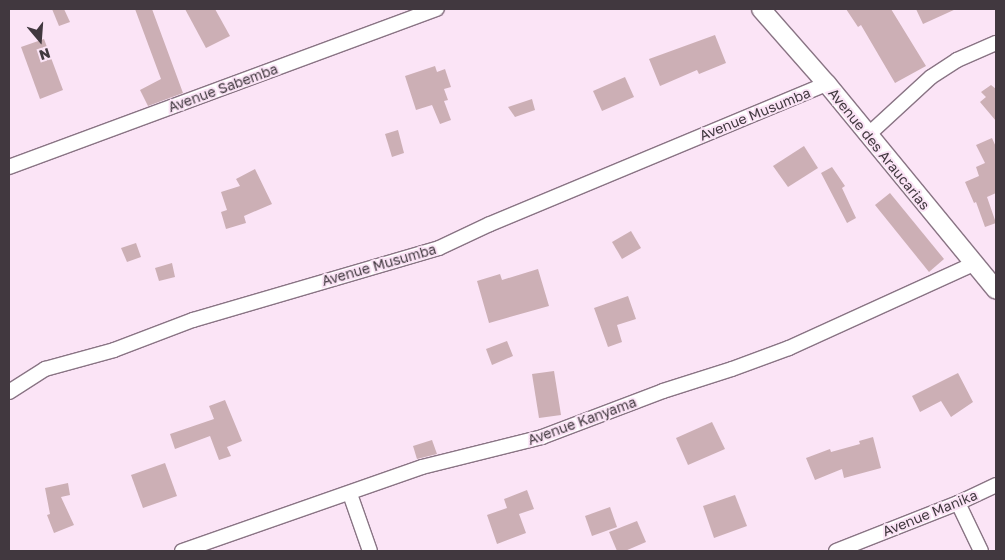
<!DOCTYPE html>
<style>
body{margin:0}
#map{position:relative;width:1005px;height:560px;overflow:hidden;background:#fbe4f6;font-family:"Golos Text",sans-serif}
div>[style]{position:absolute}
.building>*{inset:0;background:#ccafb5}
.roads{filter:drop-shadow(1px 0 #897484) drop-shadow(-1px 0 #897484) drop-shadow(0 1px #897484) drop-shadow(0 -1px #897484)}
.minor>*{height:14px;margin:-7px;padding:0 7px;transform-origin:7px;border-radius:7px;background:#fff}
.tertiary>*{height:18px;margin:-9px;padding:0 9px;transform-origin:9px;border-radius:9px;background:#fff}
span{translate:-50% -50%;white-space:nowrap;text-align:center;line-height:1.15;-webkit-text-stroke:4px #fbe4f6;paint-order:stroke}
.street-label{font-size:14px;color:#41383f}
.frame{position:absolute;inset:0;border:10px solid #41383f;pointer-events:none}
.north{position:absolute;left:15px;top:15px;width:50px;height:50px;-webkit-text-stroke:4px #fbe4f6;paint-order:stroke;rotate:162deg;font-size:14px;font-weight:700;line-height:20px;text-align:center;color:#41383f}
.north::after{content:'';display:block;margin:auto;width:18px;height:22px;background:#41383f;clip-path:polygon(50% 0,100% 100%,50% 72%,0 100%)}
</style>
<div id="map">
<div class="building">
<div style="clip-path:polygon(52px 9px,64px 9px,70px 22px,59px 26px)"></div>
<div style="clip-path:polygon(135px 9px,152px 9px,183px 93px,148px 106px,140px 90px,161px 79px)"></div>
<div style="clip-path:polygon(185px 9px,215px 9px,230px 36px,206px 48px)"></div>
<div style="clip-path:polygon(846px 9px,891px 9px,926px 66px,895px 83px,861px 25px,858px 27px)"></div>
<div style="clip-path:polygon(916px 9px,956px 9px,923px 24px)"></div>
<div style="clip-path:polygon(715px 35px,726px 63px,699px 74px,697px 70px,660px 86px,649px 59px)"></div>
<div style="clip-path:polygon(44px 39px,63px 90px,40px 99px,21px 47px)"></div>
<div style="clip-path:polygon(435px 66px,437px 72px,445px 69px,451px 87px,444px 89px,448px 100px,444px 101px,451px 120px,440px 124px,432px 105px,416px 110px,405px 76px)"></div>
<div style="clip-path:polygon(625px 77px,634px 97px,602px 111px,593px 91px)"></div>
<div style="clip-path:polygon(991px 85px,996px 89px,996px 121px,980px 102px,986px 97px,981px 92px)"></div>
<div style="clip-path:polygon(532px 99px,535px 110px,515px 117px,508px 107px)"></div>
<div style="clip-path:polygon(398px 130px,404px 153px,392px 157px,385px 134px)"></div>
<div style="clip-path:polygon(992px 138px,996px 147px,996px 193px,987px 197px,996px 223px,985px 227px,976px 202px,974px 203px,965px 182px,979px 176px,976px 167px,985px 163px,976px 145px)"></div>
<div style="clip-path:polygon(804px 146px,818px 168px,788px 187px,773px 166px)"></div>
<div style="clip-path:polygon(832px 167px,845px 186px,842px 188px,856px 218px,847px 223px,821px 173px)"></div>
<div style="clip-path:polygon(255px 169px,272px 204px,244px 216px,246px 223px,226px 229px,221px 212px,227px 210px,221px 192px,240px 186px,236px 179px)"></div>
<div style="clip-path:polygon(890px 193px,944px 259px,929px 272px,875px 205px)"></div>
<div style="clip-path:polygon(631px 231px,641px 248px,622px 259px,612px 242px)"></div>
<div style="clip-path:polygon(136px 243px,141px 257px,127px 262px,121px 248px)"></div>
<div style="clip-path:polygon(172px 263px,175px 277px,159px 281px,155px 268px)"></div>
<div style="clip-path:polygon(538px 269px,549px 306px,489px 323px,477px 281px,500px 274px,502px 280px)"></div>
<div style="clip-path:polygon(628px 296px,636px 319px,617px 325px,622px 342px,608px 347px,594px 308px)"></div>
<div style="clip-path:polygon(507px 341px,513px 356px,492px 365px,486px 349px)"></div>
<div style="clip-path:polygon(554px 371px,561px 415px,539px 418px,532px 374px)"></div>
<div style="clip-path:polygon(958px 373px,973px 402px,951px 417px,941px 401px,920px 412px,912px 396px)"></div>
<div style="clip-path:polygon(225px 400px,242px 441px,227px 447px,231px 456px,219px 460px,210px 436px,175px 449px,170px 434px,214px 419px,209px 406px)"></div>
<div style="clip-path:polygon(712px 422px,725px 449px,688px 465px,676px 438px)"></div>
<div style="clip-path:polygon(873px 437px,881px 468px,844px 478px,842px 469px,815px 480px,806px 458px,830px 449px,831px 452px,860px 444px,859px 441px)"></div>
<div style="clip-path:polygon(432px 440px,437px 454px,417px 459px,413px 446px)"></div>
<div style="clip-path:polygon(165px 463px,177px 496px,143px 508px,131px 475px)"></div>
<div style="clip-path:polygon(68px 483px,70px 495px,61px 497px,74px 525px,54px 533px,47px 515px,50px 514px,45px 488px)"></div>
<div style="clip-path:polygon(527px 490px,534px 509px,519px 514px,526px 533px,497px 544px,487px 515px,507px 508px,504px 499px)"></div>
<div style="clip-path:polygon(735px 495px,747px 526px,714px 538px,703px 506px)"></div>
<div style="clip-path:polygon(610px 507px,617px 527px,592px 536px,585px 516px)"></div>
<div style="clip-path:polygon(637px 521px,646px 542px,625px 551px,617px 551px,609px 532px)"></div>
</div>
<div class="roads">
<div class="minor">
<div style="left:869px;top:134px;width:84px;rotate:-42.6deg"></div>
<div style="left:931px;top:77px;width:31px;rotate:-33deg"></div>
<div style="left:957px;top:60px;width:43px;rotate:-23.6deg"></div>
<div style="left:9px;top:167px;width:456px;rotate:-20.3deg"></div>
<div style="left:9px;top:392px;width:43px;rotate:-32.6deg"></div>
<div style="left:45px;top:369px;width:72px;rotate:-15.4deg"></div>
<div style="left:114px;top:350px;width:85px;rotate:-20.8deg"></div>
<div style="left:193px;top:320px;width:256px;rotate:-16.3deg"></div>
<div style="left:439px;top:248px;width:56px;rotate:-25.2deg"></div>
<div style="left:490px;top:224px;width:365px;rotate:-22.6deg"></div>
<div style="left:350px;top:494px;width:60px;rotate:70.7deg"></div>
<div style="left:958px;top:503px;width:53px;rotate:64.4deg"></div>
<div style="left:182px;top:551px;width:254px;rotate:-19.3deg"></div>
<div style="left:422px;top:467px;width:124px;rotate:-14deg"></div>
<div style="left:542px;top:437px;width:129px;rotate:-20.8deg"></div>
<div style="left:663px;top:391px;width:72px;rotate:-17.7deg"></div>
<div style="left:732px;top:369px;width:61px;rotate:-20.2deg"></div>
<div style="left:789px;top:348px;width:202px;rotate:-24.5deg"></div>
<div style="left:836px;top:551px;width:131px;rotate:-21.5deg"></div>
<div style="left:958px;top:503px;width:42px;rotate:-25.3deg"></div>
</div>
<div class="tertiary">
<div style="left:761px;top:9px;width:100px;rotate:48.7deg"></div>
<div style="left:827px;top:84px;width:266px;rotate:50.6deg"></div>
</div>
</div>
<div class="street-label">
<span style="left:223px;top:88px;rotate:-20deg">Avenue Sabemba</span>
<span style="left:755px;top:114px;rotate:-22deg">Avenue Musumba</span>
<span style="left:879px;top:149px;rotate:51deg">Avenue des Araucarias</span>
<span style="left:379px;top:265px;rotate:-16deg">Avenue Musumba</span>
<span style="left:582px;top:421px;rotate:-20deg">Avenue Kanyama</span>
<span style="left:930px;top:513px;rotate:-22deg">Avenue Manika</span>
</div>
<div class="frame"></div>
<div class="north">N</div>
</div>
